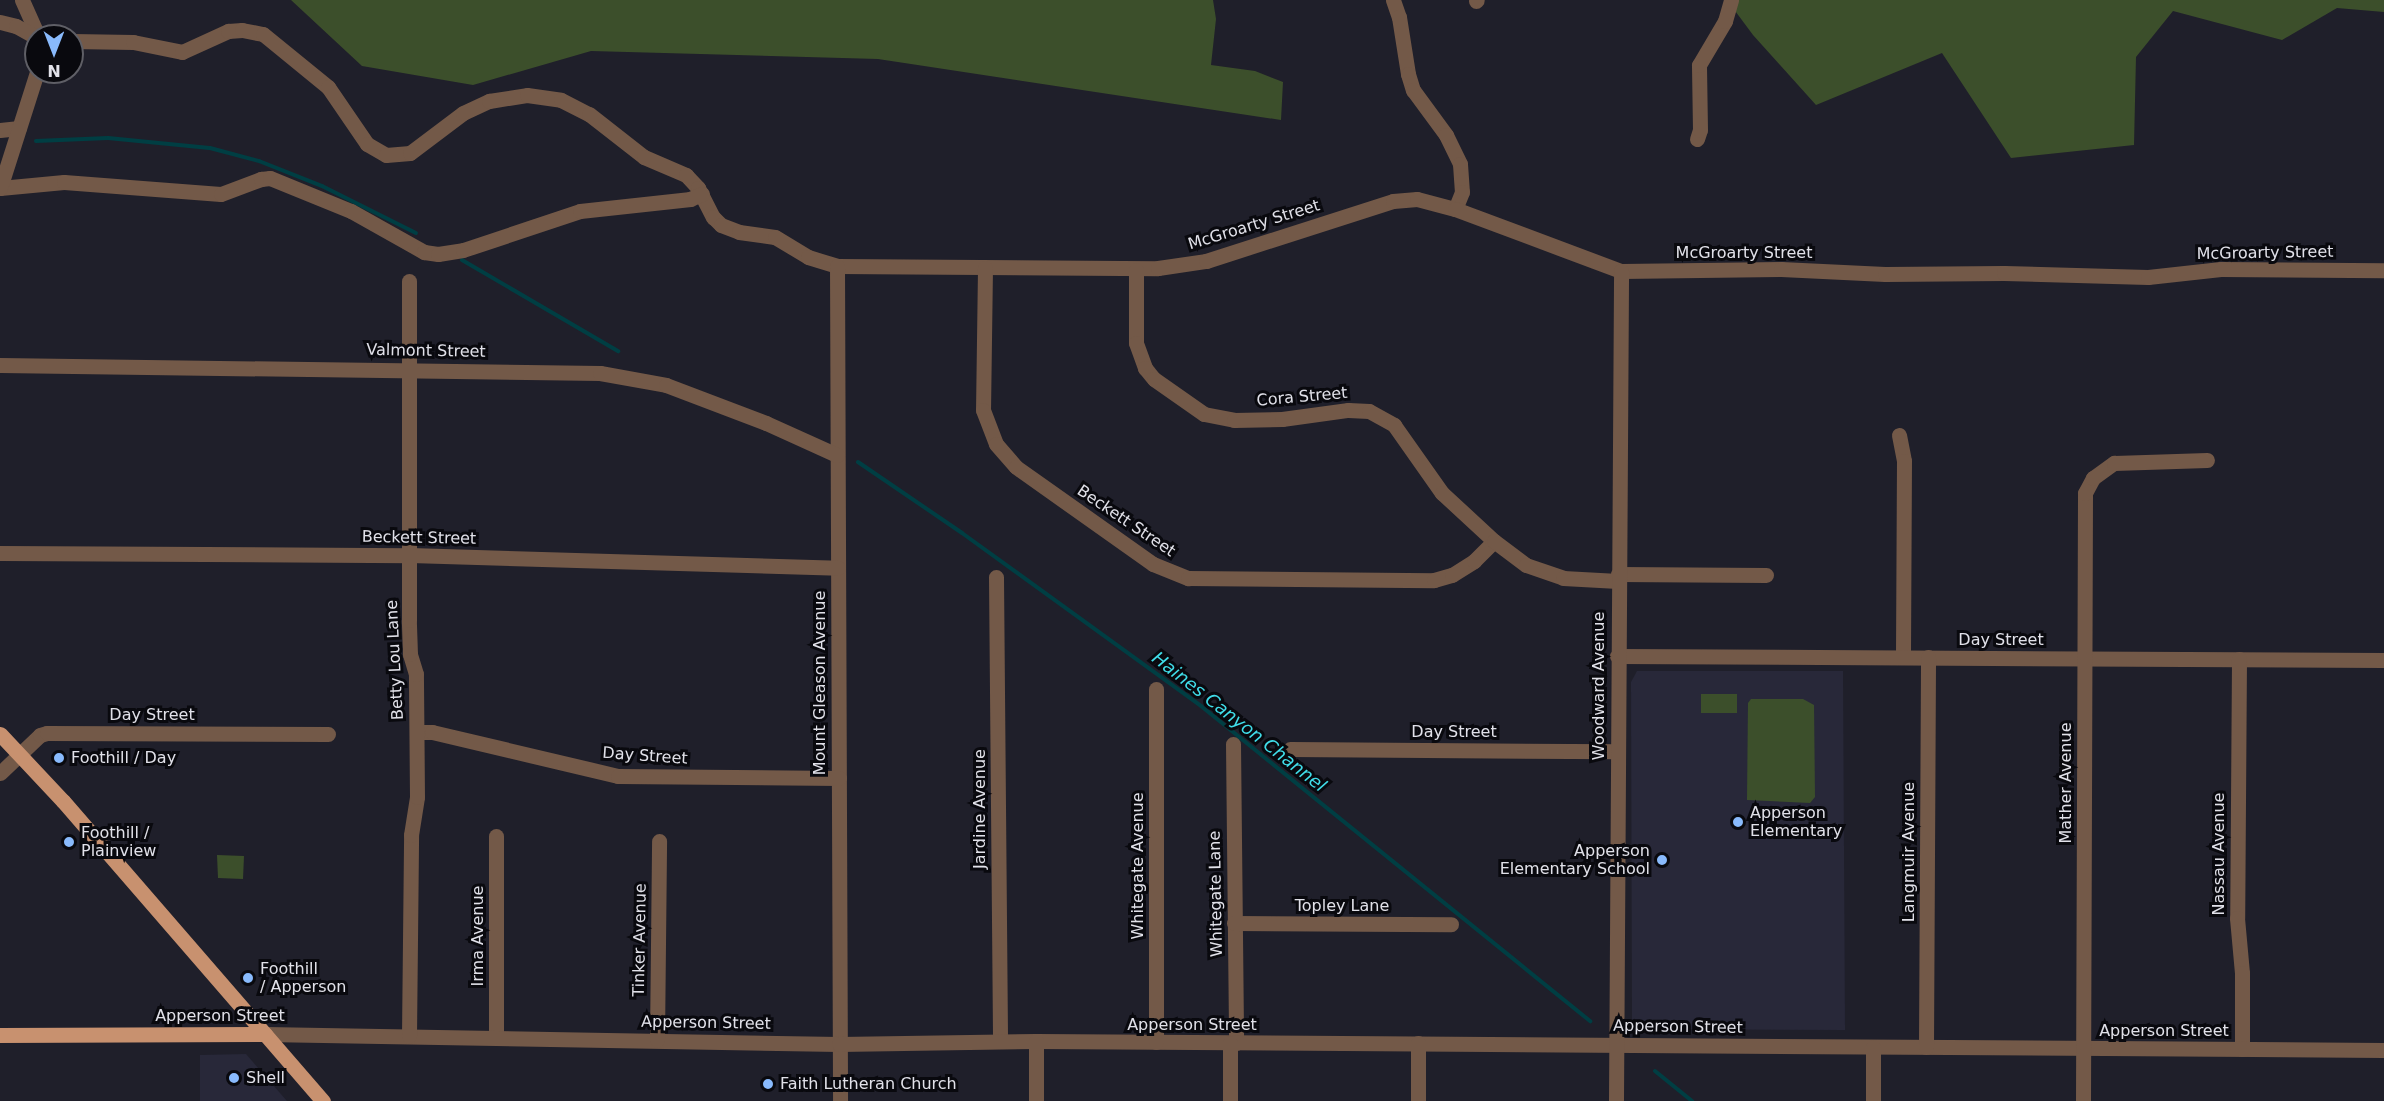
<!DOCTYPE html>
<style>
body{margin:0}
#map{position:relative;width:2384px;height:1101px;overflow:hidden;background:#1f1f2a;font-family:"DejaVu Sans",sans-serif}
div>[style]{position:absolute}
.built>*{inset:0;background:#282839}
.green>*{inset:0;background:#3c4f2b}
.stream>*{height:4px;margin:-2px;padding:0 2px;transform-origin:2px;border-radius:2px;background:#003e43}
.minor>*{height:15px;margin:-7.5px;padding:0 7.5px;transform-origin:7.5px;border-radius:7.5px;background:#735948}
.major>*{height:15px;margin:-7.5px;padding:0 7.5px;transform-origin:7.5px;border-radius:7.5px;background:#c8916f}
.dots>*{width:16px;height:16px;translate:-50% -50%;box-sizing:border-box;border:3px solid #09090e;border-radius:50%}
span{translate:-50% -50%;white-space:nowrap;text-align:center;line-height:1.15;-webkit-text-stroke:6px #09090e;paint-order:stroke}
.street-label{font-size:16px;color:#e1e1e9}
.poi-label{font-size:16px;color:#e1e1e9}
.left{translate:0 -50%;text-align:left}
.right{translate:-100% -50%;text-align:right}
.water-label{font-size:18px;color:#40dce8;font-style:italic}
.north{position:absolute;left:24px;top:24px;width:60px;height:60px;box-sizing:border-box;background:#09090e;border:2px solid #5f5f66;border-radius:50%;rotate:180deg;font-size:16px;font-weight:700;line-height:24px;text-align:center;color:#e1e1e9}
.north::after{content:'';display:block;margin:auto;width:21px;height:27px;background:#89bafc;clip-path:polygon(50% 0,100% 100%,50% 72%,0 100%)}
</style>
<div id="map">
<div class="built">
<div style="clip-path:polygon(1637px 671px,1843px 671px,1845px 1030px,1640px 1029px,1632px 1026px,1631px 682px)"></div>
<div style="clip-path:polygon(246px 1054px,287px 1101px,200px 1101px,200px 1055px)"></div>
</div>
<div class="green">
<div style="clip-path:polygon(291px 0,1213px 0,1216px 19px,1211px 65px,1255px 71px,1283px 82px,1281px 120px,878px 59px,591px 51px,473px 85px,362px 66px)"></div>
<div style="clip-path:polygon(1727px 0,2384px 0,2384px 12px,2337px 8px,2282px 40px,2173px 11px,2136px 57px,2134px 145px,2011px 158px,1942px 53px,1816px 105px,1753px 35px)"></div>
<div style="clip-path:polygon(1701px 694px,1737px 694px,1737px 713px,1701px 713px)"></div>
<div style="clip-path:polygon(1751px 699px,1803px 699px,1814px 705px,1815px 797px,1810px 803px,1747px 800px,1748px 703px)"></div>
<div style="clip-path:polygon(217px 855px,244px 856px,243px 879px,218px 878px)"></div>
</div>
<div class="stream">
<div style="left:36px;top:141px;width:72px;rotate:-2.4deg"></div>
<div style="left:108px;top:138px;width:102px;rotate:5.6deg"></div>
<div style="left:210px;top:148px;width:51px;rotate:14.9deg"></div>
<div style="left:259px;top:161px;width:68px;rotate:21.6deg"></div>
<div style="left:322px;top:186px;width:105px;rotate:26.6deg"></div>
<div style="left:462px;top:260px;width:181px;rotate:30.3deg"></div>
<div style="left:858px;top:462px;width:126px;rotate:34.3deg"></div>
<div style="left:962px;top:533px;width:295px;rotate:35.9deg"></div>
<div style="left:1201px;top:706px;width:501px;rotate:39deg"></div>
<div style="left:1655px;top:1071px;width:48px;rotate:39deg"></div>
</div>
<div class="minor">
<div style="left:22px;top:0;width:39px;rotate:66deg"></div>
<div style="left:1393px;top:0;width:18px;rotate:71deg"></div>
<div style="left:1399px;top:17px;width:58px;rotate:81deg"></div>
<div style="left:1408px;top:74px;width:17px;rotate:73deg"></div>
<div style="left:1413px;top:90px;width:56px;rotate:53.7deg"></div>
<div style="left:1446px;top:135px;width:32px;rotate:64deg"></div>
<div style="left:1460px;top:164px;width:28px;rotate:86deg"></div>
<div style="left:1462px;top:192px;width:18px;rotate:112deg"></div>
<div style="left:1476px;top:1px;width:1px;rotate:-45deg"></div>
<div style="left:0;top:22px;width:16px;rotate:14deg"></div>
<div style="left:16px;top:26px;width:23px;rotate:29deg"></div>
<div style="left:72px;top:41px;width:61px;rotate:0.9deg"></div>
<div style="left:133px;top:42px;width:50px;rotate:11.5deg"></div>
<div style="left:182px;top:52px;width:51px;rotate:-24.5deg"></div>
<div style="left:228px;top:31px;width:14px;rotate:-4deg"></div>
<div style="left:242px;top:30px;width:21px;rotate:11deg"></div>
<div style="left:263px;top:34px;width:84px;rotate:39.2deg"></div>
<div style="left:328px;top:87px;width:69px;rotate:55.6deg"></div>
<div style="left:367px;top:144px;width:22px;rotate:30deg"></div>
<div style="left:386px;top:155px;width:24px;rotate:-5deg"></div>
<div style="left:410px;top:153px;width:66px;rotate:-37deg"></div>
<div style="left:463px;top:113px;width:29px;rotate:-25deg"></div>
<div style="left:489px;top:101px;width:38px;rotate:-9deg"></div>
<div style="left:527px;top:95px;width:34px;rotate:8deg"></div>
<div style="left:561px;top:100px;width:31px;rotate:27deg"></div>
<div style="left:589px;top:114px;width:70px;rotate:38deg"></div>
<div style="left:644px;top:157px;width:46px;rotate:23.2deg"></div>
<div style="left:686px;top:175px;width:18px;rotate:47deg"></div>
<div style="left:698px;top:188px;width:33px;rotate:63deg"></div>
<div style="left:713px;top:217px;width:11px;rotate:45deg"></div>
<div style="left:721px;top:225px;width:19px;rotate:21deg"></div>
<div style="left:739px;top:232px;width:36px;rotate:8deg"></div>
<div style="left:775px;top:237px;width:39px;rotate:31deg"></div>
<div style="left:808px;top:257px;width:30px;rotate:17deg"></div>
<div style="left:837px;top:266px;width:321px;rotate:0.4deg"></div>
<div style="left:1158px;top:268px;width:49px;rotate:-8.3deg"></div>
<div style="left:1206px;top:261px;width:196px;rotate:-17.8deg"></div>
<div style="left:1393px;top:201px;width:24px;rotate:-5deg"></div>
<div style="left:1417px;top:199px;width:39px;rotate:15deg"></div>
<div style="left:1455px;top:209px;width:177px;rotate:20.5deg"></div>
<div style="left:1621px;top:271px;width:160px;rotate:-0.7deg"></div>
<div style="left:1781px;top:269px;width:104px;rotate:2.8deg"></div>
<div style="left:1885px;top:274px;width:119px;rotate:-0.5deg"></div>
<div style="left:2004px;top:273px;width:144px;rotate:1.6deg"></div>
<div style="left:2148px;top:277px;width:73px;rotate:-6.3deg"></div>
<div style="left:2221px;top:269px;width:163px;rotate:0.4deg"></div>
<div style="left:0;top:130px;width:19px;rotate:-6deg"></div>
<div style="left:1697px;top:139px;width:9px;rotate:-72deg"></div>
<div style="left:1700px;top:130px;width:65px;rotate:-90.9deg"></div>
<div style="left:1699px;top:65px;width:51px;rotate:-59.4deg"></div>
<div style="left:1725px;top:21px;width:22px;rotate:-74deg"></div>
<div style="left:0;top:188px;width:64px;rotate:-5.4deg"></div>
<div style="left:64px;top:182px;width:157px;rotate:4.4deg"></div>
<div style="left:221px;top:194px;width:43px;rotate:-20.6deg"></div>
<div style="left:261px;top:179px;width:9px;rotate:-6deg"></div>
<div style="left:270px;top:178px;width:87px;rotate:22.2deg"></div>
<div style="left:351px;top:211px;width:84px;rotate:29.3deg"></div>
<div style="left:424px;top:252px;width:14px;rotate:8deg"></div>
<div style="left:438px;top:254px;width:25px;rotate:-9deg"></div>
<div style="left:463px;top:250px;width:123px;rotate:-18.4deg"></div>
<div style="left:580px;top:211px;width:111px;rotate:-6.2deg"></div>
<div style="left:690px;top:199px;width:13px;rotate:-23deg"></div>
<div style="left:0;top:188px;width:122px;rotate:-72.3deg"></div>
<div style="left:837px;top:266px;width:835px;rotate:89.79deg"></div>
<div style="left:985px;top:268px;width:142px;rotate:90.8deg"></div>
<div style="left:983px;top:410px;width:36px;rotate:69deg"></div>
<div style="left:996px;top:444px;width:30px;rotate:49deg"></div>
<div style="left:1016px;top:467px;width:168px;rotate:35.3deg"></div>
<div style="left:1153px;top:564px;width:38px;rotate:22deg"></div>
<div style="left:1188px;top:578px;width:246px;rotate:0.5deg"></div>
<div style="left:1434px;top:580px;width:19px;rotate:-16deg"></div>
<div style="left:1452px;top:575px;width:26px;rotate:-32deg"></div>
<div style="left:1474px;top:561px;width:28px;rotate:-45deg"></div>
<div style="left:1136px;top:270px;width:73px;rotate:90deg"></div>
<div style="left:1136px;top:343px;width:27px;rotate:70deg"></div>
<div style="left:1145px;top:368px;width:14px;rotate:51deg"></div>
<div style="left:1154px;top:379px;width:61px;rotate:35deg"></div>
<div style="left:1204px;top:414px;width:31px;rotate:11deg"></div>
<div style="left:1234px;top:420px;width:48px;rotate:-1.2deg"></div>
<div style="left:1282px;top:419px;width:67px;rotate:-7.8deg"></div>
<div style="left:1348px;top:410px;width:21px;rotate:3deg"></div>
<div style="left:1369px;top:411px;width:29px;rotate:29deg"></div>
<div style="left:1394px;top:425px;width:83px;rotate:54.8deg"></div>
<div style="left:1442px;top:493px;width:71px;rotate:42.7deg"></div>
<div style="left:1494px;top:541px;width:40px;rotate:37deg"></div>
<div style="left:1526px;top:565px;width:39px;rotate:19deg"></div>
<div style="left:1563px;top:578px;width:55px;rotate:3.1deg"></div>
<div style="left:0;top:365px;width:600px;rotate:0.76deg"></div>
<div style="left:600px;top:373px;width:67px;rotate:10.3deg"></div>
<div style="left:666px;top:385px;width:107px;rotate:20.8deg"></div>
<div style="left:766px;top:423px;width:78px;rotate:24.3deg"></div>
<div style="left:1899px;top:435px;width:26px;rotate:79deg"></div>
<div style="left:1904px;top:461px;width:196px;rotate:90.3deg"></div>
<div style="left:0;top:553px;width:410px;rotate:0.3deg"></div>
<div style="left:410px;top:555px;width:428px;rotate:1.7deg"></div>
<div style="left:1618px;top:574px;width:148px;rotate:0.4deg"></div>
<div style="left:996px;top:577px;width:464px;rotate:89.5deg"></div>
<div style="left:1617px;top:656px;width:767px;rotate:0.3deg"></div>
<div style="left:2239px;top:659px;width:259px;rotate:90.4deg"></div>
<div style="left:2237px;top:918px;width:55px;rotate:84.8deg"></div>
<div style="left:2242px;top:973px;width:76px;rotate:90deg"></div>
<div style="left:417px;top:732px;width:15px"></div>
<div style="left:432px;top:732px;width:191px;rotate:13.3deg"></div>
<div style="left:618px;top:776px;width:221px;rotate:0.5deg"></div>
<div style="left:1233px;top:744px;width:299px;rotate:89.4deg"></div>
<div style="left:1290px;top:749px;width:327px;rotate:0.4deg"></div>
<div style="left:0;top:773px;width:55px;rotate:-43.5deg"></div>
<div style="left:40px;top:735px;width:7px;rotate:-16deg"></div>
<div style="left:47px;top:733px;width:281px;rotate:0.2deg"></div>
<div style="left:496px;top:836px;width:201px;rotate:90deg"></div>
<div style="left:1234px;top:923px;width:217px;rotate:0.3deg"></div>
<div style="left:265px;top:1034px;width:574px;rotate:1deg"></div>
<div style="left:839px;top:1044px;width:197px;rotate:-0.9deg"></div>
<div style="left:1036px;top:1041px;width:1348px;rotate:0.38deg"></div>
<div style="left:409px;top:1036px;width:201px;rotate:-89.4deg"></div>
<div style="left:411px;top:835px;width:38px;rotate:-81deg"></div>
<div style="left:417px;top:797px;width:123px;rotate:-90.5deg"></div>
<div style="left:416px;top:674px;width:21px;rotate:-107deg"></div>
<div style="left:410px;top:654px;width:34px;rotate:-92deg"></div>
<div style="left:409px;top:620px;width:339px;rotate:-90deg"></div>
<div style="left:657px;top:1040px;width:199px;rotate:-89.4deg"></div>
<div style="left:1036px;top:1041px;width:60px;rotate:90deg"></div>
<div style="left:1156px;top:1042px;width:353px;rotate:-90deg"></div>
<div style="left:1418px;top:1043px;width:58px;rotate:90deg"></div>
<div style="left:1926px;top:1047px;width:390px;rotate:-89.7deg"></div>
<div style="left:1230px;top:1101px;width:58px;rotate:-90deg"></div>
<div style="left:1616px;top:1101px;width:830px;rotate:-89.65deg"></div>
<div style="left:1873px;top:1101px;width:54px;rotate:-90deg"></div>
<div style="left:2083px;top:1101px;width:608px;rotate:-89.81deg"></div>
<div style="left:2085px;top:493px;width:17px;rotate:-62deg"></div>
<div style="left:2093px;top:478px;width:26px;rotate:-36deg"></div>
<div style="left:2114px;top:463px;width:93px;rotate:-1.8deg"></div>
</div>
<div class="major">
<div style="left:0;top:734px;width:92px;rotate:46.8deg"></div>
<div style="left:63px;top:801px;width:397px;rotate:49.1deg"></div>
<div style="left:0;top:1035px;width:265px;rotate:-0.2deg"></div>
</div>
<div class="dots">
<div style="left:59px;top:758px;background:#89bafc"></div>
<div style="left:1738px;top:822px;background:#89bafc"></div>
<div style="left:69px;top:842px;background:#89bafc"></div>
<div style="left:1662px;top:860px;background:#89bafc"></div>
<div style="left:248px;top:978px;background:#89bafc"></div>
<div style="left:234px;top:1078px;background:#89bafc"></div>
<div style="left:768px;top:1084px;background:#89bafc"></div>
</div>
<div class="street-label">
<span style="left:1254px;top:225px;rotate:-17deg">McGroarty Street</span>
<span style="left:1744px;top:253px">McGroarty Street</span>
<span style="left:2265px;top:253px;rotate:-1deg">McGroarty Street</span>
<span style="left:426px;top:351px;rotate:1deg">Valmont Street</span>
<span style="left:1302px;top:397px;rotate:-5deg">Cora Street</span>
<span style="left:1126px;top:521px;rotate:34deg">Beckett Street</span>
<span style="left:419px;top:538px;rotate:1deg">Beckett Street</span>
<span style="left:2001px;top:640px">Day Street</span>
<span style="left:395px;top:660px;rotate:-93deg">Betty Lou Lane</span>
<span style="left:820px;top:683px;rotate:-90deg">Mount Gleason Avenue</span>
<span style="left:1599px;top:686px;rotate:-90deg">Woodward Avenue</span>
<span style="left:152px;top:715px">Day Street</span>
<span style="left:1454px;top:732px">Day Street</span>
<span style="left:645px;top:756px;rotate:4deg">Day Street</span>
<span style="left:2066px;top:783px;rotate:-90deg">Mather Avenue</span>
<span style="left:980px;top:809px;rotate:-90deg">Jardine Avenue</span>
<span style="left:1909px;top:852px;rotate:-90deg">Langmuir Avenue</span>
<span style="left:2219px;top:854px;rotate:-90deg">Nassau Avenue</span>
<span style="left:1138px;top:866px;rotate:-90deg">Whitegate Avenue</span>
<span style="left:1216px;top:894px;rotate:-91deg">Whitegate Lane</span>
<span style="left:1342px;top:906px">Topley Lane</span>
<span style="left:478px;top:936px;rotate:-90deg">Irma Avenue</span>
<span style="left:640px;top:940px;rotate:-89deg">Tinker Avenue</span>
<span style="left:220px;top:1016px">Apperson Street</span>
<span style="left:706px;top:1023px;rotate:1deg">Apperson Street</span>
<span style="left:1192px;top:1025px">Apperson Street</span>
<span style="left:1678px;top:1027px;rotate:1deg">Apperson Street</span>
<span style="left:2164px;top:1031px">Apperson Street</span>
</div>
<div class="poi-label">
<span class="left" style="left:71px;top:758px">Foothill / Day</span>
<span class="left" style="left:1750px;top:822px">Apperson<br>Elementary</span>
<span class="left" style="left:81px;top:842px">Foothill /<br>Plainview</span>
<span class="right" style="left:1650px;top:860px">Apperson<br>Elementary School</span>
<span class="left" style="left:260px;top:978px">Foothill<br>/ Apperson</span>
<span class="left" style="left:246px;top:1078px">Shell</span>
<span class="left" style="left:780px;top:1084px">Faith Lutheran Church</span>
</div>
<div class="water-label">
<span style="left:1239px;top:722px;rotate:38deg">Haines Canyon Channel</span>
</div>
<div class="north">N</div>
</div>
